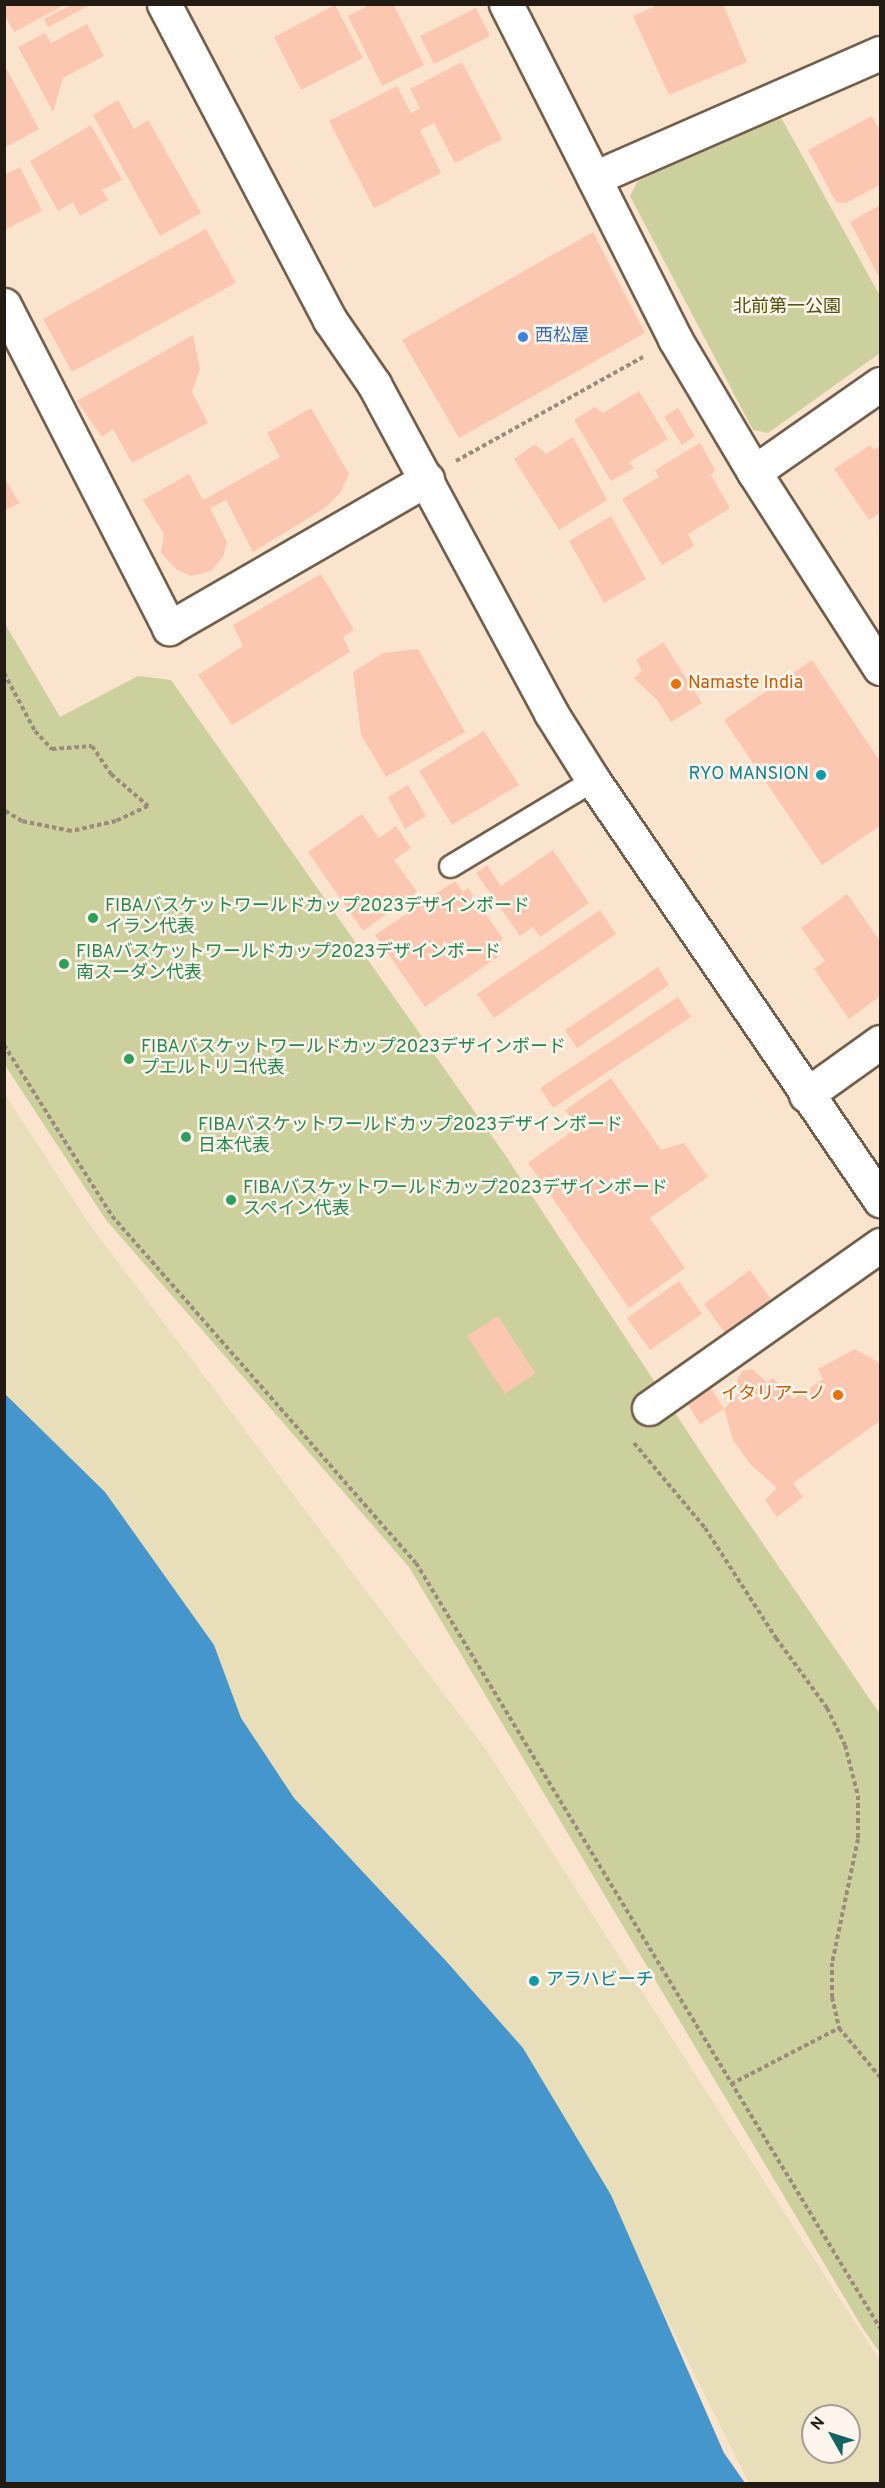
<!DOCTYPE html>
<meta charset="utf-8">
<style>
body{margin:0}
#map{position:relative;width:885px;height:2488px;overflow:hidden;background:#fae4ce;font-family:Overpass,"Noto Sans JP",sans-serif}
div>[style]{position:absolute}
.green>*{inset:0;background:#ccd09c}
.sand>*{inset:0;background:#e8dfba}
.water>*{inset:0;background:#4596cd}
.building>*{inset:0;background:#fcc7b1}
.path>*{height:4px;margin-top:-2px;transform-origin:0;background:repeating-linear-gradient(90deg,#9a8b7b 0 4.5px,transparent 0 7.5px)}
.roads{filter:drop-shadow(2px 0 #725f4c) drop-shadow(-2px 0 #725f4c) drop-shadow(0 2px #725f4c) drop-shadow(0 -2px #725f4c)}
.lane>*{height:21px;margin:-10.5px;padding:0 10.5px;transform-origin:10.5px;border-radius:10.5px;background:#fff}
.street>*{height:33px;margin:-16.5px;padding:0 16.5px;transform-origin:16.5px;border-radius:16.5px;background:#fff}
.secondary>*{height:33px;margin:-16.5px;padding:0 16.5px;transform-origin:16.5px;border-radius:16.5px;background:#fff}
.dots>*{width:16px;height:16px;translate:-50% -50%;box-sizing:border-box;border:3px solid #fdf4eb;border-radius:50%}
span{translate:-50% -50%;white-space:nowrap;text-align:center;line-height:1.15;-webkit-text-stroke:5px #fdf4eb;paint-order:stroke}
.park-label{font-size:18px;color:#4e4f09}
.shop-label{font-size:18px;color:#366cbe}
.left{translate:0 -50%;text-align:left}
.food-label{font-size:18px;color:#c56008}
.right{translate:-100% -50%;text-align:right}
.culture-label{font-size:18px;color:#0d838f}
.leisure-label{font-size:18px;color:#27864d}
.frame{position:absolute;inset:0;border:6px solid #221b13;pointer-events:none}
.north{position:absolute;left:801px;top:2404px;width:60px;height:60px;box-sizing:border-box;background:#fdf4eb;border:2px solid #a59d95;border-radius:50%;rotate:309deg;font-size:16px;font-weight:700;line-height:24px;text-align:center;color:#221b13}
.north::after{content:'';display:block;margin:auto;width:21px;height:27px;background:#156463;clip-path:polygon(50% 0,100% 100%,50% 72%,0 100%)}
</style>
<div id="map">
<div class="green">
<div style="clip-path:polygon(779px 114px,880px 296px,880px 353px,768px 433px,753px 430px,630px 196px,638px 181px)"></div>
<div style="clip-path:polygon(4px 622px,60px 717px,138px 676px,171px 680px,503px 1152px,726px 1490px,880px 1714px,880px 2353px,862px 2327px,409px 1567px,106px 1220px,5px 1065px)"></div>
</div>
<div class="sand">
<div style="clip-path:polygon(evenodd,4px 1093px,90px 1225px,487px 1751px,880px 2361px,880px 2483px,749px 2483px,603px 2191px,261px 1771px,5px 1402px,4px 1093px,813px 2416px,849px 2416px,849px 2452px,813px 2452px,813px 2416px)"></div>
</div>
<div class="water">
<div style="clip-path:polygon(4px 1393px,105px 1492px,214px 1645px,241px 1718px,294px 1798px,446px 1961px,523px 2048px,611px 2195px,724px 2453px,745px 2483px,5px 2483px)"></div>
</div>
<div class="building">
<div style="clip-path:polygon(4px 4px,66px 4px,14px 32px,4px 14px)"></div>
<div style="clip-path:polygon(73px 4px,92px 4px,48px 27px,44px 19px)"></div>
<div style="clip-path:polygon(371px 4px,393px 4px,424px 65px,382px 86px,348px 16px)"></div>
<div style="clip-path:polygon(660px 4px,723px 4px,747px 62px,669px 95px,633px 16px)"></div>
<div style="clip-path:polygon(335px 5px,363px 58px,301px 90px,274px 37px)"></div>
<div style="clip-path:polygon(476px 8px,490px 36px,434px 64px,420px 36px)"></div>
<div style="clip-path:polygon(87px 24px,104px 56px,63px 78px,53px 112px,18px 47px,45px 33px,51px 43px)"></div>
<div style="clip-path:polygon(462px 62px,502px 139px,455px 163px,434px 123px,420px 130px,441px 173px,374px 208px,329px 121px,397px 86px,411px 113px,420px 108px,410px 89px)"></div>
<div style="clip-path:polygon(6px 68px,39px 129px,4px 148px,4px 69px)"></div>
<div style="clip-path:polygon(118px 100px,134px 129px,148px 120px,201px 213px,160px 236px,93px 115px)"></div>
<div style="clip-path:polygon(872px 116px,880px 131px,880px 185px,846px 203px,836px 202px,808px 150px)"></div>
<div style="clip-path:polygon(91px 125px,122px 180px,102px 190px,108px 200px,80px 216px,73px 202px,58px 211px,30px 161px)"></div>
<div style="clip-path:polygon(20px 167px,42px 211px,4px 230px,4px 175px)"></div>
<div style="clip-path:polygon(880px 205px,880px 279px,850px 222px)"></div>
<div style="clip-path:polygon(206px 229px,236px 283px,72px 372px,43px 319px)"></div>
<div style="clip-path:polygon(593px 232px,645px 333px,459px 438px,402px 340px)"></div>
<div style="clip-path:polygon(193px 335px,200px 369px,192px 392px,208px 423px,132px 463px,113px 429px,102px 437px,77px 401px)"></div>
<div style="clip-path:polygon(639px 391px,668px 439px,629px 462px,634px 468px,611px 481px,574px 420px,595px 407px,603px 413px)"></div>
<div style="clip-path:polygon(311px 408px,349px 474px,341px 492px,325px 508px,253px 552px,226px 500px,210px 508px,227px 542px,223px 557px,211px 571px,191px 576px,176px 569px,161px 553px,164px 534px,143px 500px,189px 474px,203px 500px,280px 457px,267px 433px)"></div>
<div style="clip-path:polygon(678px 408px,695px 436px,682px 445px,664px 417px)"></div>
<div style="clip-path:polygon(573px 437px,607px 500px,559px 530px,514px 459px,535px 444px,546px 454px)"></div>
<div style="clip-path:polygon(700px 443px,715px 470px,711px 475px,730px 508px,688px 534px,694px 546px,662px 565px,622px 499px,659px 477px,655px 470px)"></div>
<div style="clip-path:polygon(870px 445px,874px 450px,880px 446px,880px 513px,869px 520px,834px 469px)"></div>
<div style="clip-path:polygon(4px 477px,19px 503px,4px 511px)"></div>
<div style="clip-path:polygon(611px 516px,646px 579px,604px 603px,569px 541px)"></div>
<div style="clip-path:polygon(321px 574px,354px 630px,343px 637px,350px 652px,232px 725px,198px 675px,243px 646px,233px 625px)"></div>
<div style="clip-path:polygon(663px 642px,702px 703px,671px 722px,657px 700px,634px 678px,642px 671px,636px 660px)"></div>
<div style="clip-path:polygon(418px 649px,465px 732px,386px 777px,361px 735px,353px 672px,383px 653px)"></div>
<div style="clip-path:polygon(812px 660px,880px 761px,880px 826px,822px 865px,724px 720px)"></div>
<div style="clip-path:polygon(484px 731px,519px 785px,452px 825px,419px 771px)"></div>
<div style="clip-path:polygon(408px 785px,426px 816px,405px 829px,388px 797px)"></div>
<div style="clip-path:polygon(362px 814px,379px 838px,396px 826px,411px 848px,394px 860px,417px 892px,363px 931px,308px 852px)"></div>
<div style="clip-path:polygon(553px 850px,589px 903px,540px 937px,533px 927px,520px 936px,476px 873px,487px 865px,501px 886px)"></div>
<div style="clip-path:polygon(455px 881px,463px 892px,468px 888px,503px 939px,492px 947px,499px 956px,425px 1007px,375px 935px)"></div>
<div style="clip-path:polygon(847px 894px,880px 941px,880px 996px,849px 1019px,814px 969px,825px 961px,801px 928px)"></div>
<div style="clip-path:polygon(600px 910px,616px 934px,494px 1018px,477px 994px)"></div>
<div style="clip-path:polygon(658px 967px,669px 985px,577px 1048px,565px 1030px)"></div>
<div style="clip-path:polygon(678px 997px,691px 1017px,553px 1108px,540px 1088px)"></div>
<div style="clip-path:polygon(611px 1078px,661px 1150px,684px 1143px,708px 1177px,650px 1218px,685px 1268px,629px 1308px,528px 1163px,578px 1127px,565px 1110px)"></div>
<div style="clip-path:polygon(750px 1270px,773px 1302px,727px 1336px,704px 1304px)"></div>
<div style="clip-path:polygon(679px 1281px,702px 1314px,650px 1350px,627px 1318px)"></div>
<div style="clip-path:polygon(498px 1316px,535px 1373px,505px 1394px,467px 1336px)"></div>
<div style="clip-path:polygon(855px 1349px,880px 1363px,880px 1421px,793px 1483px,803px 1497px,777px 1517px,765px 1500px,777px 1488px,750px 1464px,733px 1440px,724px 1409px,739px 1393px,737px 1380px,742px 1371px,752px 1369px,767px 1382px,773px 1378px,793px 1399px,823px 1379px,818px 1369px)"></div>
<div style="clip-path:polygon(711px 1388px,724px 1409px,700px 1424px,687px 1403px)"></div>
</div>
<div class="path">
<div style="left:456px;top:461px;width:214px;rotate:-29.1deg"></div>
<div style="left:4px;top:673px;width:66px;rotate:61.9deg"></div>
<div style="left:35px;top:731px;width:25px;rotate:47deg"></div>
<div style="left:52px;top:749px;width:40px;rotate:-4.3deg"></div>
<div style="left:92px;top:746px;width:34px;rotate:56deg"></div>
<div style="left:111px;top:774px;width:49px;rotate:40.9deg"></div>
<div style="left:148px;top:806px;width:35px;rotate:155deg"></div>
<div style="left:116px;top:821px;width:46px;rotate:167.5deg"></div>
<div style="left:71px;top:831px;width:50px;rotate:-168.5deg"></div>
<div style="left:22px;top:821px;width:21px;rotate:-149deg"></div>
<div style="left:4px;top:1045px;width:202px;rotate:57.7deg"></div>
<div style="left:112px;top:1216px;width:461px;rotate:48.8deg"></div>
<div style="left:416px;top:1563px;width:895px;rotate:58.76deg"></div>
<div style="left:634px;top:1443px;width:111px;rotate:50.1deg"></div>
<div style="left:705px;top:1528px;width:131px;rotate:57.2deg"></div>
<div style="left:776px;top:1638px;width:87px;rotate:53.9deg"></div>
<div style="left:827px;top:1708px;width:41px;rotate:64.1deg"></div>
<div style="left:845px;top:1745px;width:53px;rotate:75.7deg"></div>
<div style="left:858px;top:1796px;width:43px;rotate:90deg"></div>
<div style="left:858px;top:1839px;width:127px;rotate:101.8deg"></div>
<div style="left:832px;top:1963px;width:34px;rotate:90deg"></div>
<div style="left:832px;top:1997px;width:32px;rotate:77deg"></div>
<div style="left:839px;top:2028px;width:64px;rotate:50.1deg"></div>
<div style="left:731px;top:2084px;width:122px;rotate:-27.4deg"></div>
</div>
<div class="roads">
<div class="lane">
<div style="left:450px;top:866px;width:167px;rotate:-31deg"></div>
</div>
<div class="street">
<div style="left:506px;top:4px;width:375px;rotate:63.2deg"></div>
<div style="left:675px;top:339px;width:155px;rotate:59.3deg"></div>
<div style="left:754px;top:472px;width:233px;rotate:57.3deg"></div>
<div style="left:594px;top:178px;width:312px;rotate:-23.6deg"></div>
<div style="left:4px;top:305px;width:363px;rotate:62.9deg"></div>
<div style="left:169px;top:628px;width:298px;rotate:-30deg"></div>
<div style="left:754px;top:472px;width:154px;rotate:-34.9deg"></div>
<div style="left:806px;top:1095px;width:91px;rotate:-35.6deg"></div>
<div style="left:649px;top:1408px;width:283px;rotate:-35.2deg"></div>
</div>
<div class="secondary">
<div style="left:164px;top:4px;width:357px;rotate:62.3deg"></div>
<div style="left:330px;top:320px;width:78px;rotate:55.5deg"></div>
<div style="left:374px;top:384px;width:374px;rotate:61.7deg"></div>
<div style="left:551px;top:713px;width:79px;rotate:57.9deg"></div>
<div style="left:593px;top:780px;width:509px;rotate:55.65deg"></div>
</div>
</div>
<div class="dots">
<div style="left:523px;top:337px;background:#3f7fe0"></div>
<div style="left:676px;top:684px;background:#e8710a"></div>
<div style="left:821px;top:775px;background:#0f9aa8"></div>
<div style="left:93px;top:918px;background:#2e9e5b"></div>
<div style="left:64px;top:964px;background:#2e9e5b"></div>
<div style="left:129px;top:1059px;background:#2e9e5b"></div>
<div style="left:186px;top:1137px;background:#2e9e5b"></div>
<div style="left:231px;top:1200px;background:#2e9e5b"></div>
<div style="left:838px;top:1395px;background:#e8710a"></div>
<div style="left:534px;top:1981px;background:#0f9aa8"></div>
</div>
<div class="park-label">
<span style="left:787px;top:308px">北前第一公園</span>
</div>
<div class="shop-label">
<span class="left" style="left:535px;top:337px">西松屋</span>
</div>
<div class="food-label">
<span class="left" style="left:688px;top:684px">Namaste India</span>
<span class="right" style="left:826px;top:1395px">イタリアーノ</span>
</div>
<div class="culture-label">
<span class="right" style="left:809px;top:775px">RYO MANSION</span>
<span class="left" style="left:546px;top:1981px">アラハビーチ</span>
</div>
<div class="leisure-label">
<span class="left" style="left:105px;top:918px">FIBAバスケットワールドカップ2023デザインボード<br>イラン代表</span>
<span class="left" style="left:76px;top:964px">FIBAバスケットワールドカップ2023デザインボード<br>南スーダン代表</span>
<span class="left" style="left:141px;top:1059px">FIBAバスケットワールドカップ2023デザインボード<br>プエルトリコ代表</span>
<span class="left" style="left:198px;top:1137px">FIBAバスケットワールドカップ2023デザインボード<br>日本代表</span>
<span class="left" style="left:243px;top:1200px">FIBAバスケットワールドカップ2023デザインボード<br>スペイン代表</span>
</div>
<div class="frame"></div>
<div class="north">N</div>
</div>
